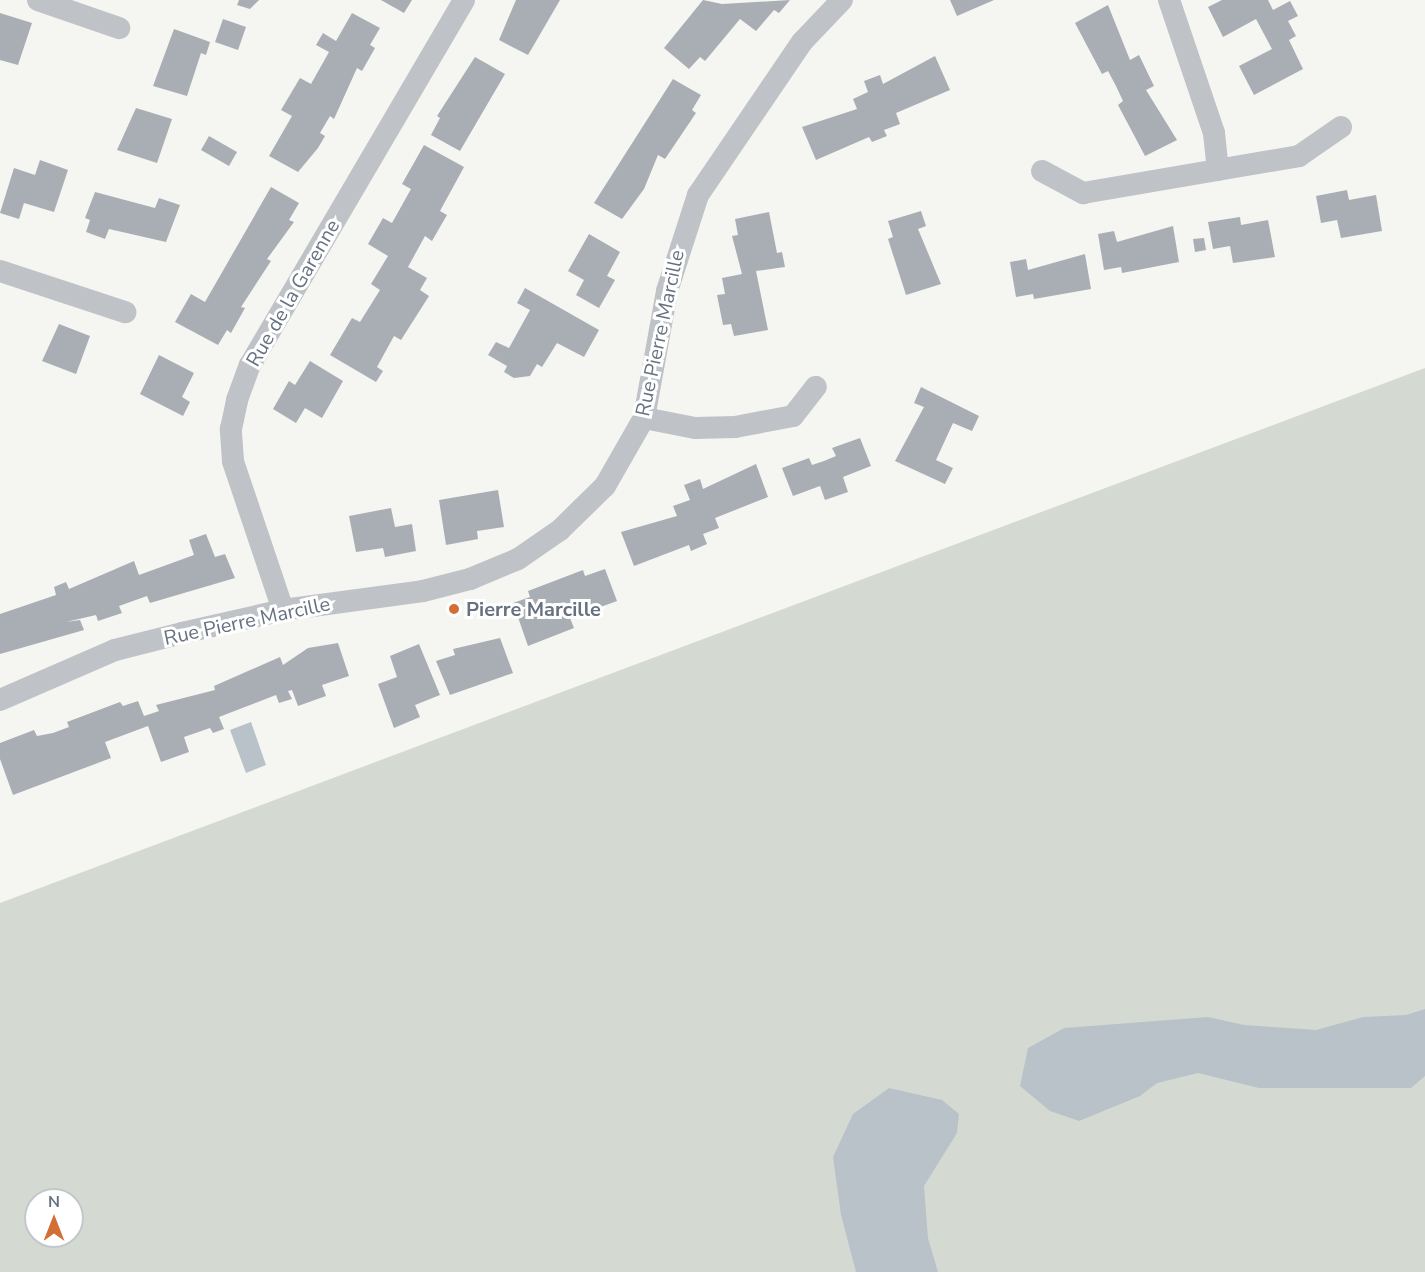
<!DOCTYPE html>
<style>
body{margin:0}
#map{position:relative;width:1425px;height:1272px;overflow:hidden;background:#f5f5f2;font-family:"Nunito Sans",sans-serif}
div>[style]{position:absolute}
.green>*{inset:0;background:#d4dad2}
.water>*{inset:0;background:#b9c2c8}
.building>*{inset:0;background:#a9aeb4}
.minor>*{height:22px;margin:-11px;padding:0 11px;transform-origin:11px;border-radius:11px;background:#bfc2c6}
.dots>*{width:16px;height:16px;translate:-50% -50%;box-sizing:border-box;border:3px solid #fff;border-radius:50%}
span{translate:-50% -50%;white-space:nowrap;text-align:center;line-height:1.15;-webkit-text-stroke:6px #fff;paint-order:stroke}
.street-label{font-size:20px;color:#677280}
.poi-label{font-size:20px;color:#677280;font-weight:700}
.left{translate:0 -50%;text-align:left}
.north{position:absolute;left:24px;top:1188px;width:60px;height:60px;box-sizing:border-box;background:#fff;border:2px solid #c2c7cc;border-radius:50%;rotate:0deg;font-size:16px;font-weight:700;line-height:24px;text-align:center;color:#677280}
.north::after{content:'';display:block;margin:auto;width:21px;height:27px;background:#d26f36;clip-path:polygon(50% 0,100% 100%,50% 72%,0 100%)}
</style>
<div id="map">
<div class="green">
<div style="clip-path:polygon(evenodd,1425px 368px,1425px 1272px,0 1272px,0 903px,1425px 368px,36px 1200px,72px 1200px,72px 1236px,36px 1236px,36px 1200px)"></div>
</div>
<div class="water">
<div style="clip-path:polygon(251px 722px,266px 765px,246px 773px,230px 730px)"></div>
<div style="clip-path:polygon(1425px 1009px,1425px 1076px,1411px 1088px,1259px 1088px,1198px 1073px,1157px 1083px,1140px 1096px,1079px 1121px,1050px 1111px,1020px 1086px,1028px 1048px,1064px 1028px,1208px 1017px,1244px 1025px,1316px 1030px,1363px 1017px,1406px 1015px)"></div>
<div style="clip-path:polygon(889px 1088px,942px 1100px,959px 1114px,957px 1133px,924px 1186px,928px 1238px,938px 1272px,856px 1272px,841px 1215px,833px 1157px,853px 1114px)"></div>
</div>
<div class="building">
<div style="clip-path:polygon(239px 0,259px 0,250px 9px,237px 5px)"></div>
<div style="clip-path:polygon(381px 0,412px 0,404px 13px)"></div>
<div style="clip-path:polygon(516px 0,560px 0,528px 55px,499px 40px)"></div>
<div style="clip-path:polygon(703px 0,722px 4px,790px 0,779px 13px,774px 10px,756px 31px,740px 19px,705px 61px,700px 57px,689px 69px,664px 48px)"></div>
<div style="clip-path:polygon(950px 0,994px 0,957px 16px)"></div>
<div style="clip-path:polygon(1222px 0,1268px 0,1273px 10px,1290px 1px,1298px 16px,1288px 21px,1296px 36px,1289px 40px,1303px 69px,1254px 95px,1239px 66px,1272px 49px,1256px 19px,1223px 37px,1208px 7px)"></div>
<div style="clip-path:polygon(1108px 5px,1130px 60px,1139px 55px,1154px 86px,1146px 90px,1177px 140px,1145px 156px,1118px 105px,1123px 101px,1116px 86px,1108px 71px,1102px 74px,1075px 23px)"></div>
<div style="clip-path:polygon(0 13px,32px 23px,18px 65px,0 60px)"></div>
<div style="clip-path:polygon(352px 13px,380px 28px,370px 45px,375px 48px,362px 71px,357px 68px,334px 119px,330px 116px,320px 133px,325px 136px,318px 148px,298px 172px,269px 156px,292px 116px,281px 110px,300px 78px,311px 84px,329px 52px,316px 45px,323px 33px,336px 41px)"></div>
<div style="clip-path:polygon(223px 19px,246px 27px,238px 50px,215px 42px)"></div>
<div style="clip-path:polygon(174px 29px,210px 42px,206px 55px,201px 53px,187px 96px,153px 86px)"></div>
<div style="clip-path:polygon(935px 56px,950px 90px,896px 113px,900px 124px,884px 130px,887px 136px,872px 142px,869px 137px,816px 160px,802px 127px,857px 109px,853px 99px,868px 92px,864px 81px,880px 75px,883px 84px)"></div>
<div style="clip-path:polygon(475px 57px,505px 74px,460px 151px,431px 135px,440px 118px,437px 116px)"></div>
<div style="clip-path:polygon(673px 79px,701px 95px,692px 110px,696px 113px,665px 159px,658px 155px,644px 189px,622px 219px,594px 203px)"></div>
<div style="clip-path:polygon(136px 108px,172px 119px,157px 163px,117px 150px)"></div>
<div style="clip-path:polygon(209px 136px,237px 152px,229px 166px,201px 150px)"></div>
<div style="clip-path:polygon(424px 145px,464px 167px,440px 211px,447px 215px,440px 227px,432px 241px,425px 236px,408px 267px,427px 278px,420px 290px,429px 296px,401px 340px,394px 336px,377px 367px,383px 371px,376px 382px,330px 355px,352px 318px,360px 322px,380px 290px,371px 284px,388px 256px,368px 244px,383px 218px,392px 223px,411px 189px,402px 184px)"></div>
<div style="clip-path:polygon(40px 160px,68px 170px,54px 212px,24px 203px,19px 219px,0 213px,14px 168px,35px 175px)"></div>
<div style="clip-path:polygon(271px 187px,299px 203px,289px 220px,294px 222px,267px 259px,271px 261px,241px 307px,245px 308px,231px 333px,227px 330px,218px 345px,175px 322px,191px 294px,205px 302px)"></div>
<div style="clip-path:polygon(1347px 190px,1349px 200px,1376px 195px,1382px 231px,1341px 238px,1337px 220px,1321px 223px,1316px 196px)"></div>
<div style="clip-path:polygon(95px 192px,155px 208px,159px 198px,180px 205px,166px 242px,109px 229px,105px 239px,86px 232px,90px 220px,85px 218px)"></div>
<div style="clip-path:polygon(921px 211px,926px 226px,918px 229px,941px 284px,906px 295px,888px 239px,893px 237px,888px 221px)"></div>
<div style="clip-path:polygon(769px 212px,777px 253px,782px 252px,785px 267px,756px 271px,768px 330px,734px 336px,731px 324px,723px 325px,717px 295px,725px 294px,722px 278px,742px 274px,732px 236px,738px 235px,735px 219px)"></div>
<div style="clip-path:polygon(1240px 217px,1241px 225px,1268px 220px,1275px 257px,1233px 263px,1230px 246px,1213px 249px,1208px 222px)"></div>
<div style="clip-path:polygon(1173px 226px,1179px 262px,1122px 273px,1121px 267px,1104px 270px,1098px 234px,1114px 231px,1117px 242px)"></div>
<div style="clip-path:polygon(589px 234px,620px 252px,607px 276px,615px 280px,599px 308px,576px 295px,584px 280px,568px 271px)"></div>
<div style="clip-path:polygon(1204px 238px,1206px 250px,1195px 252px,1193px 239px)"></div>
<div style="clip-path:polygon(1085px 254px,1091px 289px,1034px 299px,1033px 294px,1016px 297px,1010px 262px,1026px 259px,1028px 270px)"></div>
<div style="clip-path:polygon(525px 288px,599px 330px,584px 357px,557px 343px,542px 367px,537px 364px,530px 376px,514px 378px,504px 372px,507px 366px,488px 355px,496px 342px,509px 348px,530px 310px,517px 303px)"></div>
<div style="clip-path:polygon(59px 324px,90px 336px,76px 374px,42px 361px)"></div>
<div style="clip-path:polygon(159px 355px,194px 373px,182px 397px,190px 402px,183px 416px,140px 394px)"></div>
<div style="clip-path:polygon(310px 361px,343px 381px,322px 418px,305px 408px,296px 423px,273px 409px,289px 381px,295px 385px)"></div>
<div style="clip-path:polygon(921px 387px,979px 416px,972px 431px,953px 423px,936px 460px,953px 468px,945px 484px,895px 461px,924px 407px,914px 403px)"></div>
<div style="clip-path:polygon(860px 438px,871px 466px,843px 477px,848px 492px,825px 500px,820px 486px,793px 496px,782px 468px,809px 458px,812px 465px,824px 461px,836px 456px,832px 448px)"></div>
<div style="clip-path:polygon(756px 464px,768px 497px,715px 518px,719px 528px,703px 534px,707px 544px,691px 551px,689px 545px,634px 566px,621px 532px,677px 516px,673px 506px,690px 500px,684px 485px,700px 479px,703px 489px)"></div>
<div style="clip-path:polygon(498px 490px,504px 527px,477px 531px,478px 539px,446px 545px,439px 500px)"></div>
<div style="clip-path:polygon(391px 508px,395px 527px,412px 524px,416px 551px,385px 557px,383px 548px,356px 552px,349px 516px)"></div>
<div style="clip-path:polygon(206px 534px,215px 557px,225px 554px,235px 578px,150px 603px,147px 596px,119px 606px,122px 613px,98px 621px,96px 615px,66px 622px,80px 620px,84px 630px,0 654px,0 614px,56px 595px,54px 587px,66px 582px,69px 589px,134px 561px,139px 575px,194px 555px,189px 540px)"></div>
<div style="clip-path:polygon(605px 569px,617px 601px,570px 618px,574px 628px,528px 646px,513px 603px,530px 597px,528px 591px,583px 570px,585px 576px)"></div>
<div style="clip-path:polygon(500px 638px,513px 673px,450px 695px,436px 661px,455px 655px,453px 649px)"></div>
<div style="clip-path:polygon(338px 643px,349px 676px,322px 685px,326px 696px,298px 706px,292px 690px,288px 691px,292px 699px,279px 703px,276px 695px,219px 717px,224px 729px,213px 733px,210px 728px,184px 737px,189px 752px,161px 762px,148px 726px,105px 742px,111px 758px,13px 795px,0 759px,0 743px,34px 730px,37px 736px,53px 733px,69px 727px,67px 722px,120px 702px,123px 706px,138px 701px,144px 716px,159px 711px,156px 705px,215px 690px,214px 686px,280px 657px,283px 665px,308px 648px)"></div>
<div style="clip-path:polygon(419px 644px,440px 695px,415px 705px,420px 717px,394px 728px,378px 684px,397px 677px,390px 656px)"></div>
</div>
<div class="minor">
<div style="left:38px;top:0;width:86px;rotate:19.1deg"></div>
<div style="left:1169px;top:0;width:140px;rotate:71.3deg"></div>
<div style="left:1214px;top:133px;width:37px;rotate:84deg"></div>
<div style="left:1042px;top:171px;width:47px;rotate:28.2deg"></div>
<div style="left:1083px;top:193px;width:219px;rotate:-9.7deg"></div>
<div style="left:1299px;top:156px;width:51px;rotate:-34.6deg"></div>
<div style="left:0;top:271px;width:132px;rotate:18.2deg"></div>
<div style="left:644px;top:418px;width:52px;rotate:11.1deg"></div>
<div style="left:695px;top:428px;width:40px;rotate:-1.4deg"></div>
<div style="left:735px;top:427px;width:59px;rotate:-10.7deg"></div>
<div style="left:793px;top:416px;width:37px;rotate:-52deg"></div>
<div style="left:283px;top:610px;width:157px;rotate:-108.6deg"></div>
<div style="left:233px;top:461px;width:32px;rotate:-94deg"></div>
<div style="left:231px;top:429px;width:30px;rotate:-78deg"></div>
<div style="left:237px;top:400px;width:37px;rotate:-70deg"></div>
<div style="left:250px;top:365px;width:423px;rotate:-59.6deg"></div>
<div style="left:0;top:700px;width:125px;rotate:-23.5deg"></div>
<div style="left:115px;top:650px;width:69px;rotate:-14.2deg"></div>
<div style="left:182px;top:633px;width:104px;rotate:-12.8deg"></div>
<div style="left:283px;top:610px;width:141px;rotate:-7.7deg"></div>
<div style="left:423px;top:591px;width:49px;rotate:-14.3deg"></div>
<div style="left:470px;top:579px;width:52px;rotate:-22.6deg"></div>
<div style="left:518px;top:559px;width:51px;rotate:-34.6deg"></div>
<div style="left:560px;top:530px;width:63px;rotate:-44.4deg"></div>
<div style="left:605px;top:486px;width:78px;rotate:-60.2deg"></div>
<div style="left:644px;top:418px;width:129px;rotate:-79.7deg"></div>
<div style="left:667px;top:291px;width:101px;rotate:-72.1deg"></div>
<div style="left:698px;top:195px;width:185px;rotate:-55.8deg"></div>
<div style="left:802px;top:42px;width:58px;rotate:-46.4deg"></div>
</div>
<div class="dots">
<div style="left:454px;top:609px;background:#d26f36"></div>
</div>
<div class="street-label">
<span style="left:293px;top:293px;rotate:-60deg">Rue de la Garenne</span>
<span style="left:660px;top:333px;rotate:-78deg">Rue Pierre Marcille</span>
<span style="left:247px;top:621px;rotate:-12deg">Rue Pierre Marcille</span>
</div>
<div class="poi-label">
<span class="left" style="left:466px;top:609px">Pierre Marcille</span>
</div>
<div class="north">N</div>
</div>
